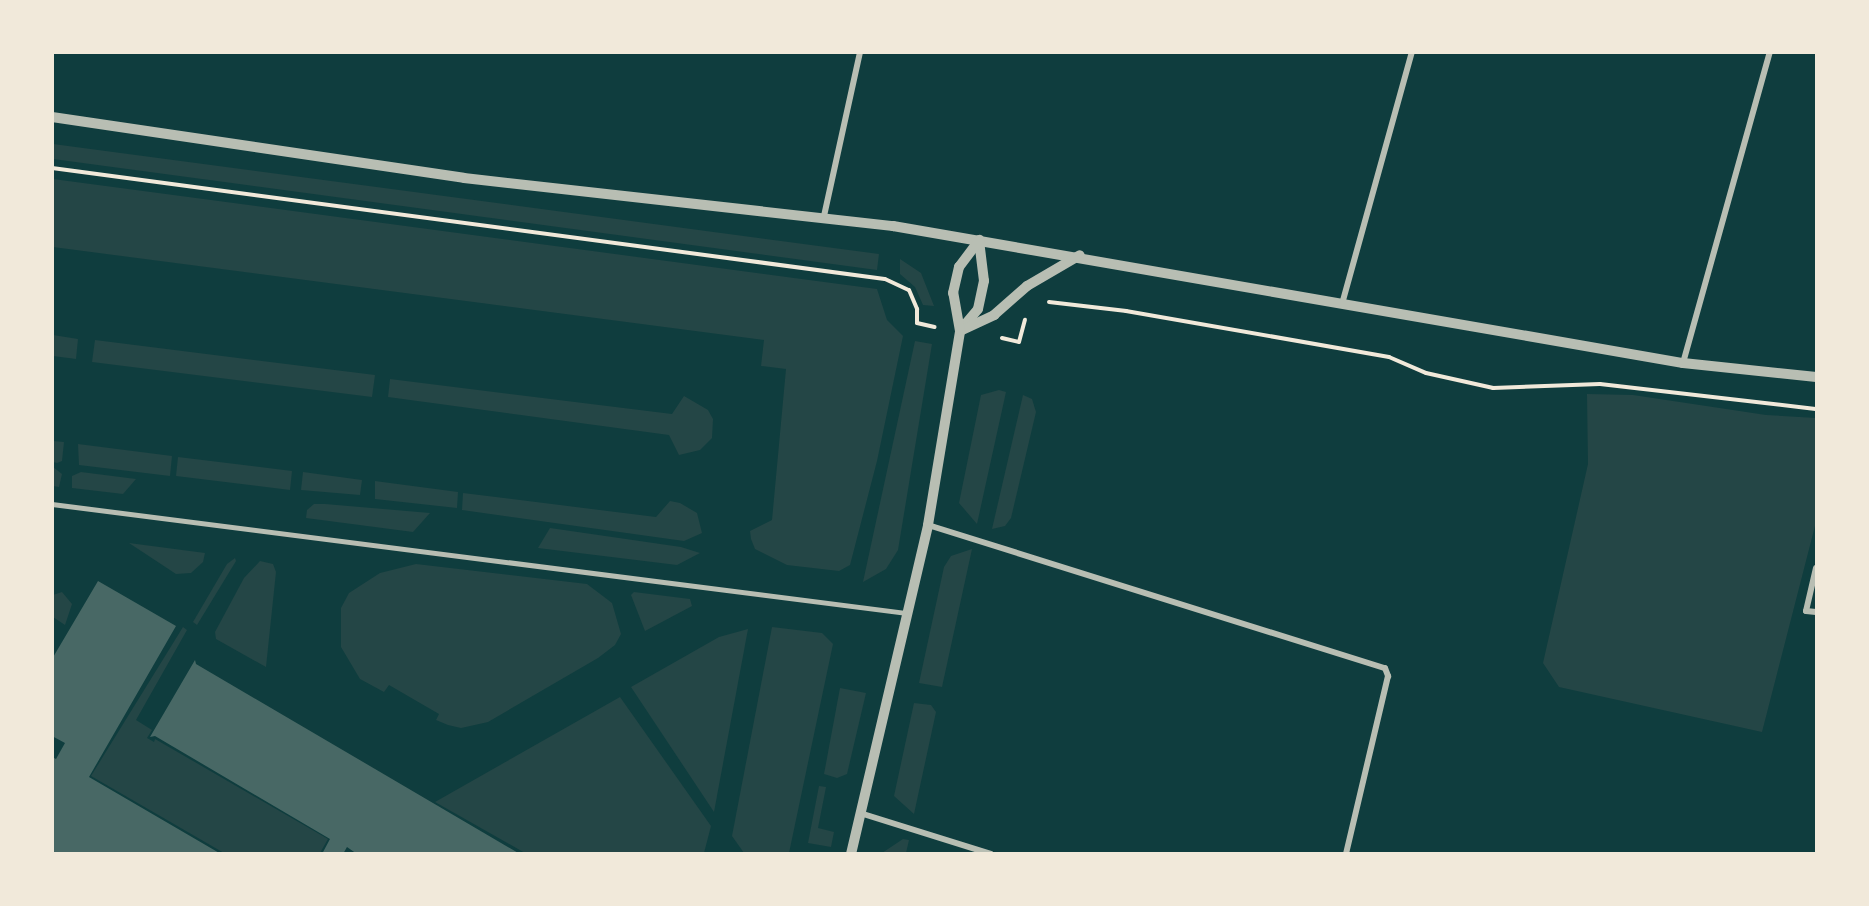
<!DOCTYPE html>
<style>
body{margin:0}
#map{position:relative;width:1869px;height:906px;overflow:hidden;background:#0f3d3e;font-family:"IBM Plex Serif",serif}
div>[style]{position:absolute}
.green>*{inset:0;background:#244646}
.building>*{inset:0;background:#486865}
.path>*{height:4px;margin:-2px;padding:0 2px;transform-origin:2px;border-radius:2px;background:#f1e9da}
.service>*{height:4.5px;margin:-2.25px;padding:0 2.25px;transform-origin:2.25px;border-radius:2.25px;background:#b8beb3}
.minor>*{height:6px;margin:-3px;padding:0 3px;transform-origin:3px;border-radius:3px;background:#b8beb3}
.tertiary>*{height:10px;margin:-5px;padding:0 5px;transform-origin:5px;border-radius:5px;background:#b8beb3}
span{translate:-50% -50%;white-space:nowrap;text-align:center;line-height:1.15;-webkit-text-stroke:5px #f1e9da;paint-order:stroke}
.frame{position:absolute;inset:0;border:54px solid #f1e9da;pointer-events:none}
</style>
<div id="map">
<div class="green">
<div style="clip-path:polygon(53px 144px,879px 254px,877px 270px,53px 159px)"></div>
<div style="clip-path:polygon(53px 179px,877px 289px,887px 320px,903px 336px,877px 461px,850px 565px,839px 571px,787px 565px,755px 549px,751px 539px,750px 531px,772px 520px,786px 369px,761px 366px,764px 340px,53px 247px)"></div>
<div style="clip-path:polygon(900px 259px,921px 273px,934px 306px,923px 305px,915px 287px,900px 274px)"></div>
<div style="clip-path:polygon(53px 335px,78px 339px,76px 359px,53px 356px)"></div>
<div style="clip-path:polygon(95px 340px,375px 375px,372px 397px,92px 362px)"></div>
<div style="clip-path:polygon(915px 341px,932px 344px,898px 550px,886px 569px,863px 582px)"></div>
<div style="clip-path:polygon(390px 379px,672px 414px,684px 396px,708px 410px,713px 419px,712px 438px,700px 450px,679px 455px,669px 435px,388px 397px)"></div>
<div style="clip-path:polygon(999px 390px,1006px 392px,977px 524px,959px 503px,981px 395px)"></div>
<div style="clip-path:polygon(1587px 394px,1633px 395px,1766px 415px,1816px 418px,1816px 522px,1762px 732px,1559px 687px,1543px 663px,1588px 464px)"></div>
<div style="clip-path:polygon(1023px 395px,1032px 399px,1036px 412px,1011px 518px,1005px 526px,992px 529px)"></div>
<div style="clip-path:polygon(53px 441px,64px 442px,62px 461px,57px 463px,53px 462px)"></div>
<div style="clip-path:polygon(78px 444px,172px 456px,170px 476px,79px 465px)"></div>
<div style="clip-path:polygon(178px 457px,292px 471px,290px 490px,176px 476px)"></div>
<div style="clip-path:polygon(53px 467px,62px 474px,59px 487px,53px 486px)"></div>
<div style="clip-path:polygon(81px 472px,136px 479px,123px 494px,72px 488px,72px 476px)"></div>
<div style="clip-path:polygon(303px 472px,362px 480px,360px 495px,301px 490px)"></div>
<div style="clip-path:polygon(375px 481px,458px 492px,457px 508px,375px 499px)"></div>
<div style="clip-path:polygon(463px 493px,656px 517px,670px 501px,680px 503px,697px 513px,702px 533px,684px 541px,462px 510px)"></div>
<div style="clip-path:polygon(314px 504px,325px 504px,430px 513px,413px 532px,306px 518px,307px 510px)"></div>
<div style="clip-path:polygon(550px 528px,681px 547px,700px 553px,677px 565px,538px 548px)"></div>
<div style="clip-path:polygon(129px 543px,205px 553px,203px 562px,191px 573px,176px 574px)"></div>
<div style="clip-path:polygon(972px 549px,942px 687px,919px 683px,944px 567px,951px 556px)"></div>
<div style="clip-path:polygon(235px 558px,236px 561px,197px 625px,193px 622px,227px 564px)"></div>
<div style="clip-path:polygon(260px 561px,273px 564px,276px 572px,266px 667px,216px 639px,215px 632px,244px 578px)"></div>
<div style="clip-path:polygon(416px 564px,587px 584px,612px 603px,621px 634px,615px 645px,598px 658px,488px 722px,461px 728px,448px 725px,436px 720px,439px 714px,389px 685px,384px 692px,360px 679px,341px 647px,341px 608px,349px 593px,380px 573px)"></div>
<div style="clip-path:polygon(62px 592px,72px 604px,65px 625px,53px 617px,53px 595px)"></div>
<div style="clip-path:polygon(634px 592px,690px 599px,692px 606px,645px 631px,631px 595px)"></div>
<div style="clip-path:polygon(183px 627px,187px 630px,136px 720px,152px 730px,147px 738px,154px 742px,155px 739px,328px 839px,320px 853px,224px 853px,91px 776px)"></div>
<div style="clip-path:polygon(772px 627px,822px 633px,833px 644px,789px 853px,744px 853px,732px 836px)"></div>
<div style="clip-path:polygon(748px 629px,714px 812px,631px 687px,719px 637px)"></div>
<div style="clip-path:polygon(840px 688px,866px 693px,847px 774px,837px 778px,824px 774px)"></div>
<div style="clip-path:polygon(620px 697px,711px 826px,704px 853px,525px 853px,435px 802px)"></div>
<div style="clip-path:polygon(914px 703px,931px 705px,936px 712px,914px 814px,894px 796px)"></div>
<div style="clip-path:polygon(819px 786px,826px 787px,818px 828px,834px 832px,831px 847px,808px 843px)"></div>
<div style="clip-path:polygon(903px 839px,909px 840px,906px 853px,882px 853px)"></div>
</div>
<div class="building">
<div style="clip-path:polygon(98px 581px,176px 626px,89px 777px,221px 854px,52px 854px,52px 757px,56px 759px,65px 743px,52px 736px,52px 659px)"></div>
<div style="clip-path:polygon(195px 660px,196px 664px,520px 854px,357px 854px,347px 847px,343px 854px,322px 854px,330px 839px,155px 736px,150px 737px)"></div>
</div>
<div class="path">
<div style="left:52px;top:168px;width:840px;rotate:7.59deg"></div>
<div style="left:885px;top:279px;width:26px;rotate:25deg"></div>
<div style="left:909px;top:290px;width:21px;rotate:67deg"></div>
<div style="left:917px;top:309px;width:14px;rotate:90deg"></div>
<div style="left:917px;top:323px;width:18px;rotate:13deg"></div>
<div style="left:1049px;top:302px;width:78px;rotate:6.7deg"></div>
<div style="left:1126px;top:311px;width:267px;rotate:9.9deg"></div>
<div style="left:1389px;top:357px;width:40px;rotate:23.4deg"></div>
<div style="left:1426px;top:373px;width:69px;rotate:12.6deg"></div>
<div style="left:1493px;top:388px;width:107px;rotate:-2.1deg"></div>
<div style="left:1600px;top:384px;width:217px;rotate:6.6deg"></div>
<div style="left:1002px;top:338px;width:17px;rotate:13deg"></div>
<div style="left:1019px;top:342px;width:23px;rotate:-75deg"></div>
</div>
<div class="service">
<div style="left:52px;top:504px;width:862px;rotate:7.27deg"></div>
</div>
<div class="minor">
<div style="left:824px;top:216px;width:168px;rotate:-77.6deg"></div>
<div style="left:1342px;top:304px;width:262px;rotate:-74.5deg"></div>
<div style="left:1683px;top:363px;width:323px;rotate:-74.4deg"></div>
<div style="left:928px;top:525px;width:479px;rotate:17.4deg"></div>
<div style="left:1385px;top:668px;width:9px;rotate:69deg"></div>
<div style="left:1388px;top:676px;width:183px;rotate:103.3deg"></div>
<div style="left:1816px;top:568px;width:44px;rotate:103.1deg"></div>
<div style="left:1806px;top:611px;width:10px;rotate:6deg"></div>
<div style="left:860px;top:813px;width:137px;rotate:17.4deg"></div>
</div>
<div class="tertiary">
<div style="left:52px;top:117px;width:416px;rotate:8.4deg"></div>
<div style="left:464px;top:178px;width:432px;rotate:6.4deg"></div>
<div style="left:893px;top:226px;width:802px;rotate:9.84deg"></div>
<div style="left:1683px;top:363px;width:134px;rotate:6deg"></div>
<div style="left:963px;top:327px;width:23px;rotate:-50deg"></div>
<div style="left:978px;top:309px;width:29px;rotate:-78deg"></div>
<div style="left:984px;top:281px;width:41px;rotate:-97deg"></div>
<div style="left:960px;top:331px;width:38px;rotate:-25deg"></div>
<div style="left:994px;top:315px;width:44px;rotate:-41.3deg"></div>
<div style="left:1027px;top:286px;width:61px;rotate:-30.3deg"></div>
<div style="left:851px;top:854px;width:338px;rotate:-76.8deg"></div>
<div style="left:928px;top:525px;width:197px;rotate:-80.6deg"></div>
<div style="left:960px;top:331px;width:39px;rotate:-100deg"></div>
<div style="left:953px;top:293px;width:27px;rotate:-77deg"></div>
<div style="left:959px;top:267px;width:34px;rotate:-53deg"></div>
</div>
<div class="frame"></div>
</div>
